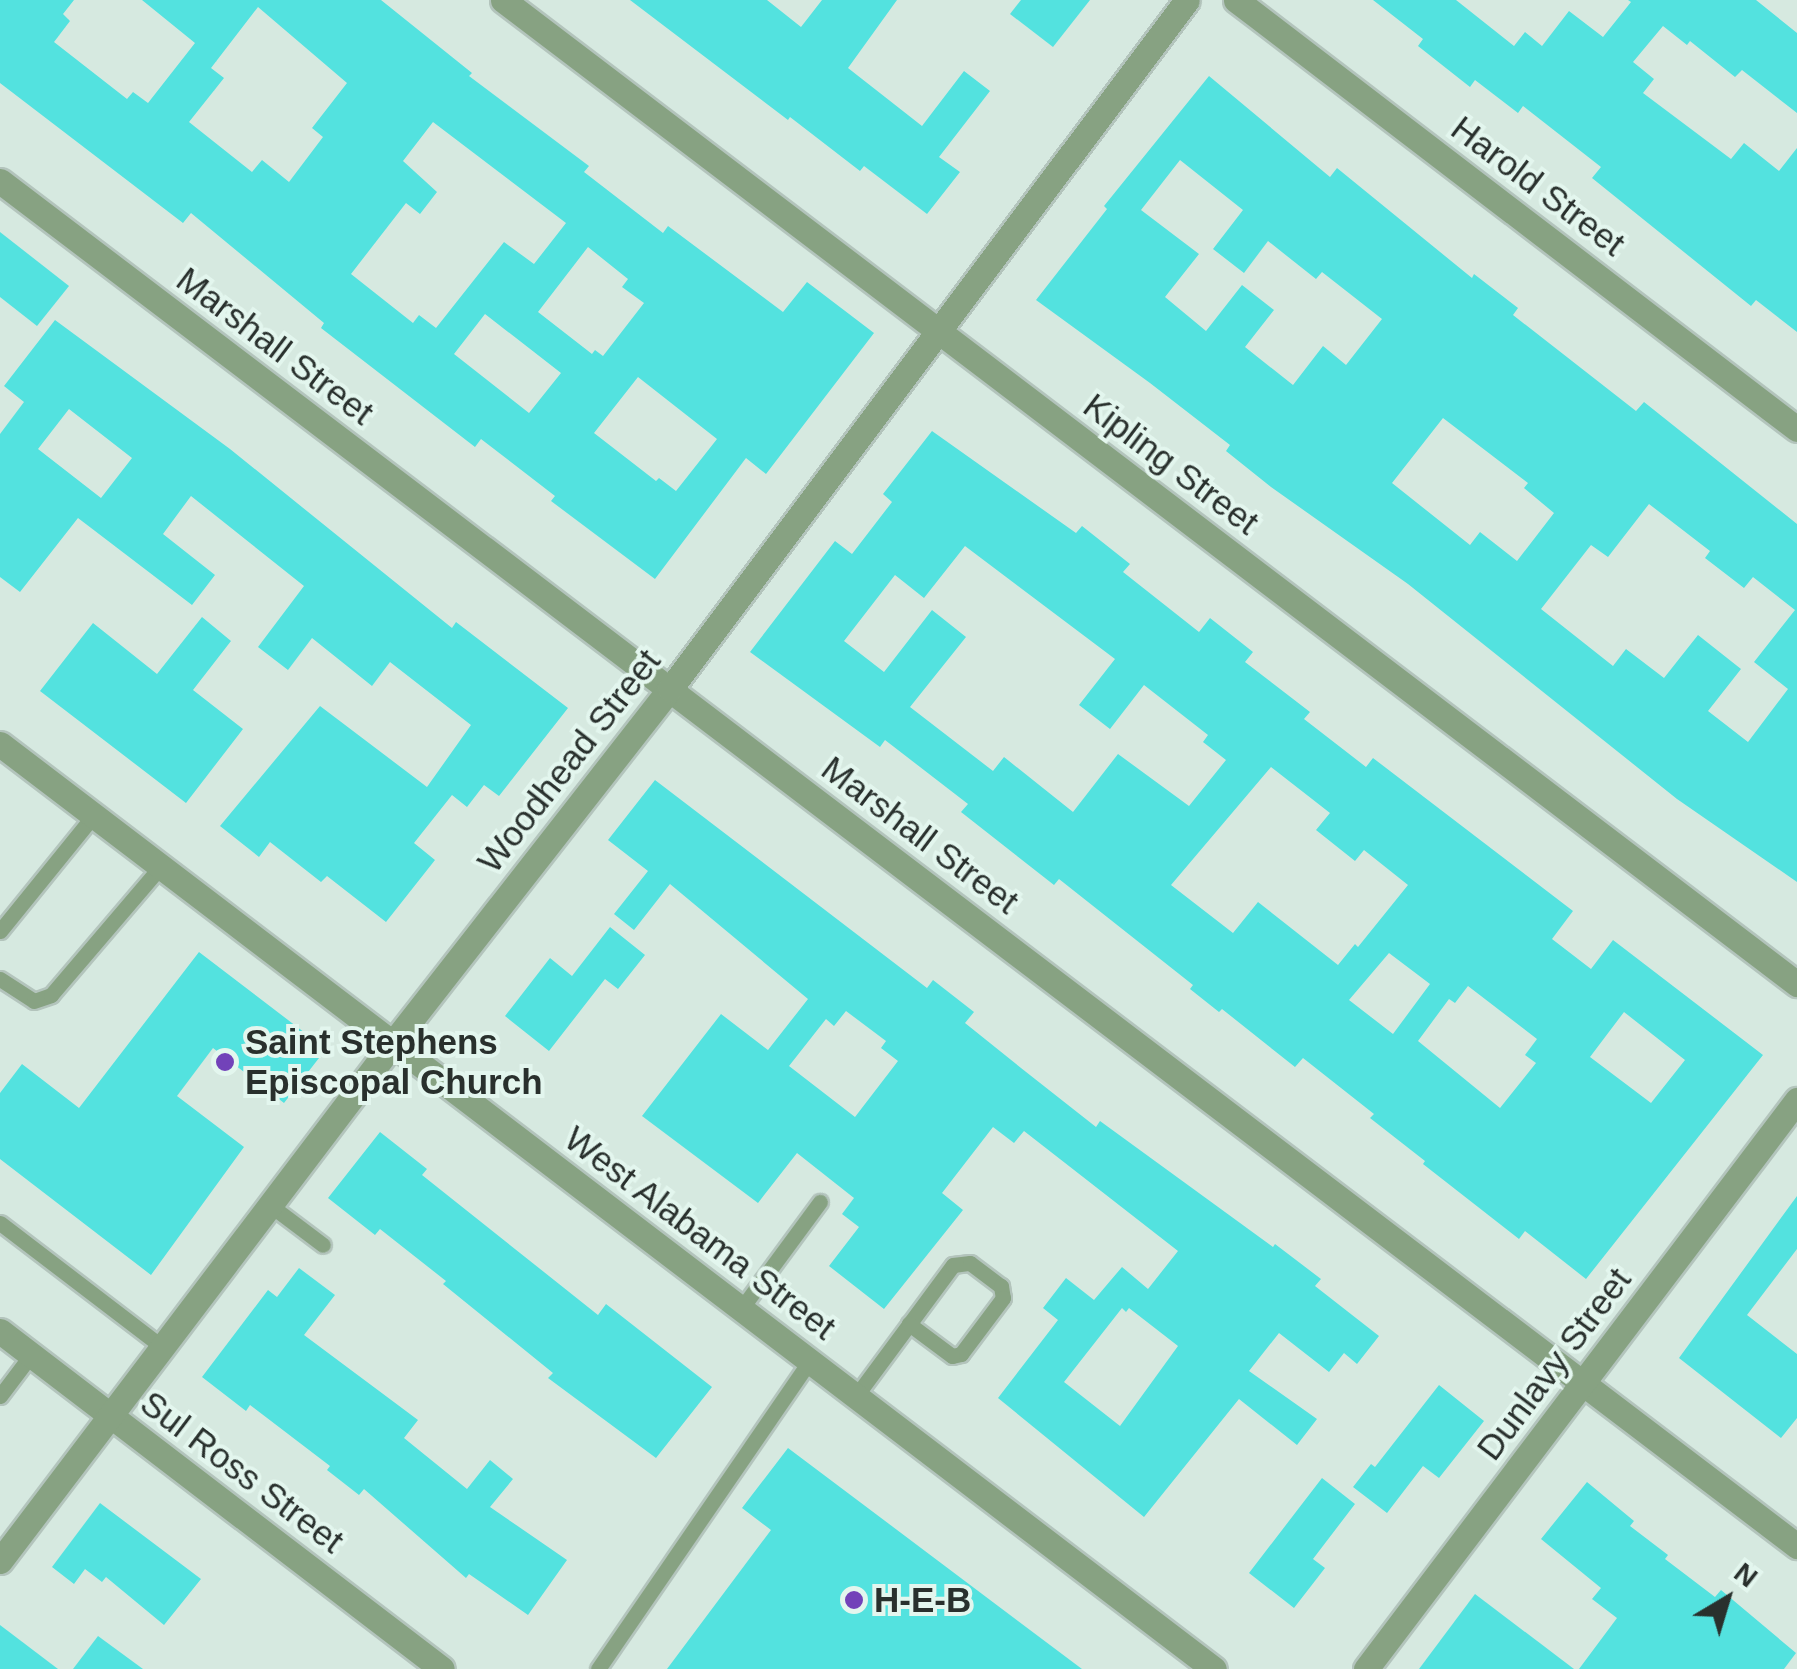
<!DOCTYPE html>
<style>
body{margin:0}
#map{position:relative;width:1797px;height:1669px;overflow:hidden;background:#d6e9e0;font-family:Arial,sans-serif}
div>[style]{position:absolute}
.building>*{inset:0;background:#53e2df}
.roads{filter:drop-shadow(2px 0 #b3c4bc) drop-shadow(-2px 0 #b3c4bc) drop-shadow(0 2px #b3c4bc) drop-shadow(0 -2px #b3c4bc)}
.service>*{height:15px;margin:-7.5px;padding:0 7.5px;transform-origin:7.5px;border-radius:7.5px;background:#87a282}
.minor>*{height:25px;margin:-12.5px;padding:0 12.5px;transform-origin:12.5px;border-radius:12.5px;background:#87a282}
.tertiary>*{height:25px;margin:-12.5px;padding:0 12.5px;transform-origin:12.5px;border-radius:12.5px;background:#87a282}
.dots>*{width:28px;height:28px;translate:-50% -50%;box-sizing:border-box;border:5px solid #e3f6ee;border-radius:50%}
span{translate:-50% -50%;white-space:nowrap;text-align:center;line-height:1.15;-webkit-text-stroke:8px #e3f6ee;paint-order:stroke}
.street-label{font-size:35px;color:#29302d}
.poi-label{font-size:35px;color:#29302d;font-weight:700}
.left{translate:0 -50%;text-align:left}
.north{position:absolute;left:1677px;top:1549px;width:100px;height:100px;-webkit-text-stroke:8px #e3f6ee;paint-order:stroke;rotate:38deg;font-size:28px;font-weight:700;line-height:40px;text-align:center;color:#29302d}
.north::after{content:'';display:block;margin:auto;width:35px;height:45px;background:#29302d;clip-path:polygon(50% 0,100% 100%,50% 72%,0 100%)}
</style>
<div id="map">
<div class="building">
<div style="clip-path:polygon(evenodd,0 0,74px 0,63px 14px,70px 21px,54px 42px,127px 99px,133px 92px,148px 103px,195px 43px,142px 0,381px 0,472px 73px,469px 76px,589px 166px,584px 172px,663px 233px,668px 226px,783px 312px,807px 282px,874px 333px,766px 474px,746px 458px,655px 579px,551px 501px,555px 496px,481px 439px,475px 447px,321px 328px,324px 323px,191px 213px,183px 223px,0 83px,0 0,258px 7px,347px 83px,312px 128px,323px 137px,289px 182px,262px 160px,252px 172px,189px 122px,224px 78px,211px 68px,258px 7px,0 0,433px 122px,566px 223px,534px 264px,504px 242px,436px 328px,419px 315px,413px 323px,351px 274px,406px 203px,420px 214px,437px 192px,403px 161px,433px 122px,0 0,588px 247px,628px 279px,622px 287px,644px 303px,603px 356px,595px 350px,592px 354px,538px 312px,588px 247px,0 0,485px 314px,561px 373px,529px 413px,454px 354px,485px 314px,0 0,638px 377px,717px 439px,676px 491px,659px 478px,656px 481px,594px 433px,638px 377px)"></div>
<div style="clip-path:polygon(630px 0,767px 0,801px 27px,822px 0,897px 0,848px 68px,922px 126px,964px 71px,990px 91px,939px 157px,960px 172px,927px 214px,864px 166px,860px 171px,790px 117px,788px 120px)"></div>
<div style="clip-path:polygon(1021px 0,1090px 0,1053px 47px,1010px 14px)"></div>
<div style="clip-path:polygon(1373px 0,1456px 0,1514px 46px,1525px 32px,1542px 46px,1569px 11px,1603px 37px,1631px 2px,1628px 0,1756px 0,1797px 33px,1797px 113px,1742px 70px,1735px 77px,1690px 41px,1687px 45px,1663px 26px,1633px 62px,1654px 79px,1643px 93px,1731px 159px,1744px 143px,1779px 171px,1797px 148px,1797px 332px,1756px 300px,1751px 306px,1592px 178px,1601px 167px,1523px 106px,1518px 113px,1475px 80px,1470px 87px,1418px 46px,1423px 39px)"></div>
<div style="clip-path:polygon(evenodd,1209px 76px,1330px 177px,1337px 168px,1472px 278px,1474px 274px,1518px 308px,1513px 315px,1636px 411px,1644px 402px,1797px 524px,1797px 882px,1677px 799px,1408px 584px,1271px 487px,1226px 451px,1230px 445px,1150px 383px,1036px 300px,1107px 209px,1104px 206px,1209px 76px,1180px 160px,1243px 210px,1213px 249px,1244px 273px,1268px 241px,1316px 279px,1322px 272px,1382px 319px,1346px 365px,1323px 346px,1293px 385px,1245px 347px,1274px 310px,1242px 285px,1206px 331px,1165px 297px,1199px 254px,1141px 210px,1180px 160px,1209px 76px,1443px 418px,1528px 483px,1524px 488px,1554px 513px,1517px 561px,1480px 532px,1470px 545px,1392px 483px,1443px 418px,1209px 76px,1649px 504px,1710px 551px,1705px 558px,1744px 588px,1753px 577px,1795px 610px,1754px 662px,1788px 689px,1748px 742px,1708px 711px,1741px 669px,1698px 635px,1664px 678px,1626px 649px,1613px 666px,1541px 609px,1591px 545px,1608px 557px,1649px 504px)"></div>
<div style="clip-path:polygon(0 232px,69px 286px,37px 326px,0 297px)"></div>
<div style="clip-path:polygon(evenodd,55px 320px,230px 449px,452px 628px,456px 622px,568px 708px,499px 796px,484px 785px,467px 807px,452px 795px,414px 843px,435px 860px,386px 922px,327px 876px,321px 882px,270px 842px,259px 857px,220px 826px,320px 706px,427px 787px,471px 725px,390px 662px,372px 686px,312px 638px,288px 670px,258px 647px,304px 586px,191px 496px,163px 534px,215px 575px,192px 605px,78px 518px,20px 592px,0 577px,0 434px,24px 402px,4px 386px,55px 320px,69px 409px,132px 458px,101px 498px,38px 449px,69px 409px)"></div>
<div style="clip-path:polygon(evenodd,932px 431px,1076px 533px,1082px 526px,1130px 564px,1123px 572px,1199px 632px,1210px 618px,1253px 652px,1245px 662px,1310px 712px,1304px 719px,1366px 767px,1373px 758px,1573px 911px,1552px 939px,1591px 969px,1613px 940px,1763px 1055px,1586px 1279px,1525px 1231px,1519px 1239px,1423px 1164px,1425px 1161px,1370px 1118px,1374px 1114px,1303px 1058px,1295px 1067px,1222px 1009px,1219px 1012px,1190px 989px,1193px 985px,1059px 879px,1054px 885px,961px 812px,968px 804px,885px 740px,880px 747px,750px 652px,835px 541px,852px 554px,892px 502px,883px 494px,932px 431px,965px 546px,1115px 659px,1079px 705px,1110px 729px,1144px 685px,1208px 735px,1203px 742px,1226px 760px,1189px 806px,1118px 754px,1073px 812px,1004px 757px,993px 771px,910px 707px,966px 637px,932px 610px,884px 672px,844px 641px,895px 575px,924px 598px,965px 546px,932px 431px,1271px 767px,1330px 813px,1316px 830px,1355px 861px,1364px 850px,1408px 885px,1358px 947px,1355px 944px,1338px 965px,1258px 902px,1233px 933px,1171px 885px,1271px 767px,932px 431px,1389px 953px,1430px 984px,1393px 1034px,1349px 1000px,1389px 953px,932px 431px,1468px 986px,1537px 1039px,1525px 1055px,1536px 1063px,1500px 1108px,1418px 1041px,1449px 999px,1455px 1003px,1468px 986px,932px 431px,1624px 1012px,1685px 1060px,1651px 1103px,1590px 1057px,1624px 1012px)"></div>
<div style="clip-path:polygon(202px 617px,231px 641px,193px 690px,243px 729px,186px 803px,40px 691px,93px 623px,157px 674px)"></div>
<div style="clip-path:polygon(evenodd,655px 780px,927px 988px,933px 980px,974px 1012px,965px 1023px,1021px 1068px,1096px 1127px,1100px 1121px,1273px 1247px,1275px 1244px,1321px 1279px,1315px 1286px,1379px 1336px,1357px 1364px,1344px 1353px,1329px 1372px,1279px 1333px,1249px 1371px,1317px 1419px,1297px 1445px,1239px 1399px,1144px 1517px,998px 1398px,1058px 1320px,1043px 1308px,1066px 1278px,1094px 1300px,1122px 1267px,1148px 1289px,1178px 1251px,1024px 1131px,1014px 1143px,993px 1127px,942px 1193px,963px 1210px,884px 1309px,829px 1266px,859px 1227px,842px 1214px,854px 1198px,797px 1153px,758px 1203px,642px 1116px,721px 1014px,768px 1050px,808px 999px,670px 884px,634px 930px,614px 914px,648px 871px,608px 840px,655px 780px,846px 1011px,886px 1041px,881px 1048px,898px 1061px,855px 1117px,789px 1066px,826px 1019px,834px 1026px,846px 1011px,655px 780px,1122px 1308px,1126px 1312px,1129px 1308px,1178px 1346px,1120px 1426px,1064px 1382px,1122px 1308px)"></div>
<div style="clip-path:polygon(610px 927px,645px 955px,618px 989px,605px 979px,549px 1051px,505px 1016px,550px 958px,572px 976px)"></div>
<div style="clip-path:polygon(199px 952px,326px 1049px,284px 1103px,213px 1048px,177px 1096px,244px 1147px,151px 1275px,0 1159px,0 1093px,22px 1064px,79px 1108px)"></div>
<div style="clip-path:polygon(380px 1132px,427px 1169px,422px 1175px,598px 1315px,606px 1304px,712px 1387px,656px 1458px,548px 1378px,553px 1373px,443px 1284px,446px 1281px,380px 1229px,375px 1235px,328px 1198px)"></div>
<div style="clip-path:polygon(1797px 1196px,1797px 1249px,1747px 1315px,1797px 1354px,1797px 1418px,1781px 1438px,1679px 1358px)"></div>
<div style="clip-path:polygon(299px 1268px,335px 1295px,304px 1335px,418px 1420px,404px 1438px,467px 1489px,490px 1460px,513px 1479px,490px 1507px,567px 1560px,528px 1615px,469px 1574px,466px 1578px,364px 1489px,359px 1495px,327px 1470px,330px 1466px,250px 1405px,246px 1411px,202px 1377px,268px 1290px,277px 1297px)"></div>
<div style="clip-path:polygon(1439px 1385px,1484px 1421px,1439px 1478px,1423px 1466px,1387px 1513px,1353px 1487px,1371px 1464px,1375px 1467px)"></div>
<div style="clip-path:polygon(788px 1448px,1082px 1669px,667px 1669px,771px 1530px,742px 1508px)"></div>
<div style="clip-path:polygon(1322px 1478px,1355px 1504px,1313px 1559px,1325px 1568px,1294px 1608px,1249px 1573px)"></div>
<div style="clip-path:polygon(1587px 1482px,1634px 1521px,1630px 1526px,1668px 1555px,1665px 1559px,1715px 1597px,1721px 1590px,1796px 1653px,1784px 1669px,1579px 1669px,1617px 1618px,1592px 1599px,1601px 1588px,1541px 1539px)"></div>
<div style="clip-path:polygon(100px 1503px,201px 1579px,164px 1625px,106px 1577px,102px 1582px,85px 1569px,74px 1584px,52px 1567px)"></div>
<div style="clip-path:polygon(1475px 1594px,1574px 1669px,1419px 1669px)"></div>
<div style="clip-path:polygon(0 1625px,58px 1669px,0 1669px)"></div>
<div style="clip-path:polygon(98px 1636px,143px 1669px,73px 1669px)"></div>
</div>
<div class="roads">
<div class="service">
<div style="left:0;top:931px;width:149px;rotate:-51deg"></div>
<div style="left:0;top:979px;width:40px;rotate:32.9deg"></div>
<div style="left:34px;top:1001px;width:18px;rotate:-19deg"></div>
<div style="left:51px;top:995px;width:170px;rotate:-49.5deg"></div>
<div style="left:270px;top:1205px;width:66px;rotate:37deg"></div>
<div style="left:0;top:1223px;width:204px;rotate:37.4deg"></div>
<div style="left:741px;top:1309px;width:133px;rotate:-53.6deg"></div>
<div style="left:0;top:1396px;width:51px;rotate:-52.9deg"></div>
<div style="left:856px;top:1396px;width:163px;rotate:-53.5deg"></div>
<div style="left:953px;top:1265px;width:17px;rotate:-7deg"></div>
<div style="left:970px;top:1263px;width:39px;rotate:37deg"></div>
<div style="left:1001px;top:1286px;width:12px;rotate:81deg"></div>
<div style="left:1003px;top:1298px;width:70px;rotate:126.9deg"></div>
<div style="left:961px;top:1354px;width:9px;rotate:167deg"></div>
<div style="left:952px;top:1356px;width:54px;rotate:-143.3deg"></div>
<div style="left:598px;top:1669px;width:374px;rotate:-55.5deg"></div>
</div>
<div class="minor">
<div style="left:503px;top:0;width:1626px;rotate:37.25deg"></div>
<div style="left:1236px;top:0;width:706px;rotate:37.41deg"></div>
<div style="left:0;top:181px;width:2257px;rotate:37.22deg"></div>
<div style="left:0;top:1331px;width:556px;rotate:37.41deg"></div>
</div>
<div class="tertiary">
<div style="left:0;top:744px;width:1526px;rotate:37.31deg"></div>
<div style="left:0;top:1561px;width:650px;rotate:-52.81deg"></div>
<div style="left:393px;top:1043px;width:449px;rotate:-52deg"></div>
<div style="left:670px;top:689px;width:861px;rotate:-53.12deg"></div>
<div style="left:1366px;top:1669px;width:714px;rotate:-52.86deg"></div>
</div>
</div>
<div class="dots">
<div style="left:225px;top:1062px;background:#7242b9"></div>
<div style="left:854px;top:1600px;background:#7242b9"></div>
</div>
<div class="street-label">
<span style="left:1538px;top:186px;rotate:37deg">Harold Street</span>
<span style="left:275px;top:346px;rotate:37deg">Marshall Street</span>
<span style="left:1171px;top:464px;rotate:37deg">Kipling Street</span>
<span style="left:569px;top:761px;rotate:-52deg">Woodhead Street</span>
<span style="left:920px;top:835px;rotate:37deg">Marshall Street</span>
<span style="left:700px;top:1233px;rotate:37deg">West Alabama Street</span>
<span style="left:1554px;top:1364px;rotate:-53deg">Dunlavy Street</span>
<span style="left:242px;top:1472px;rotate:37deg">Sul Ross Street</span>
</div>
<div class="poi-label">
<span class="left" style="left:245px;top:1062px">Saint Stephens<br>Episcopal Church</span>
<span class="left" style="left:874px;top:1600px">H-E-B</span>
</div>
<div class="north">N</div>
</div>
